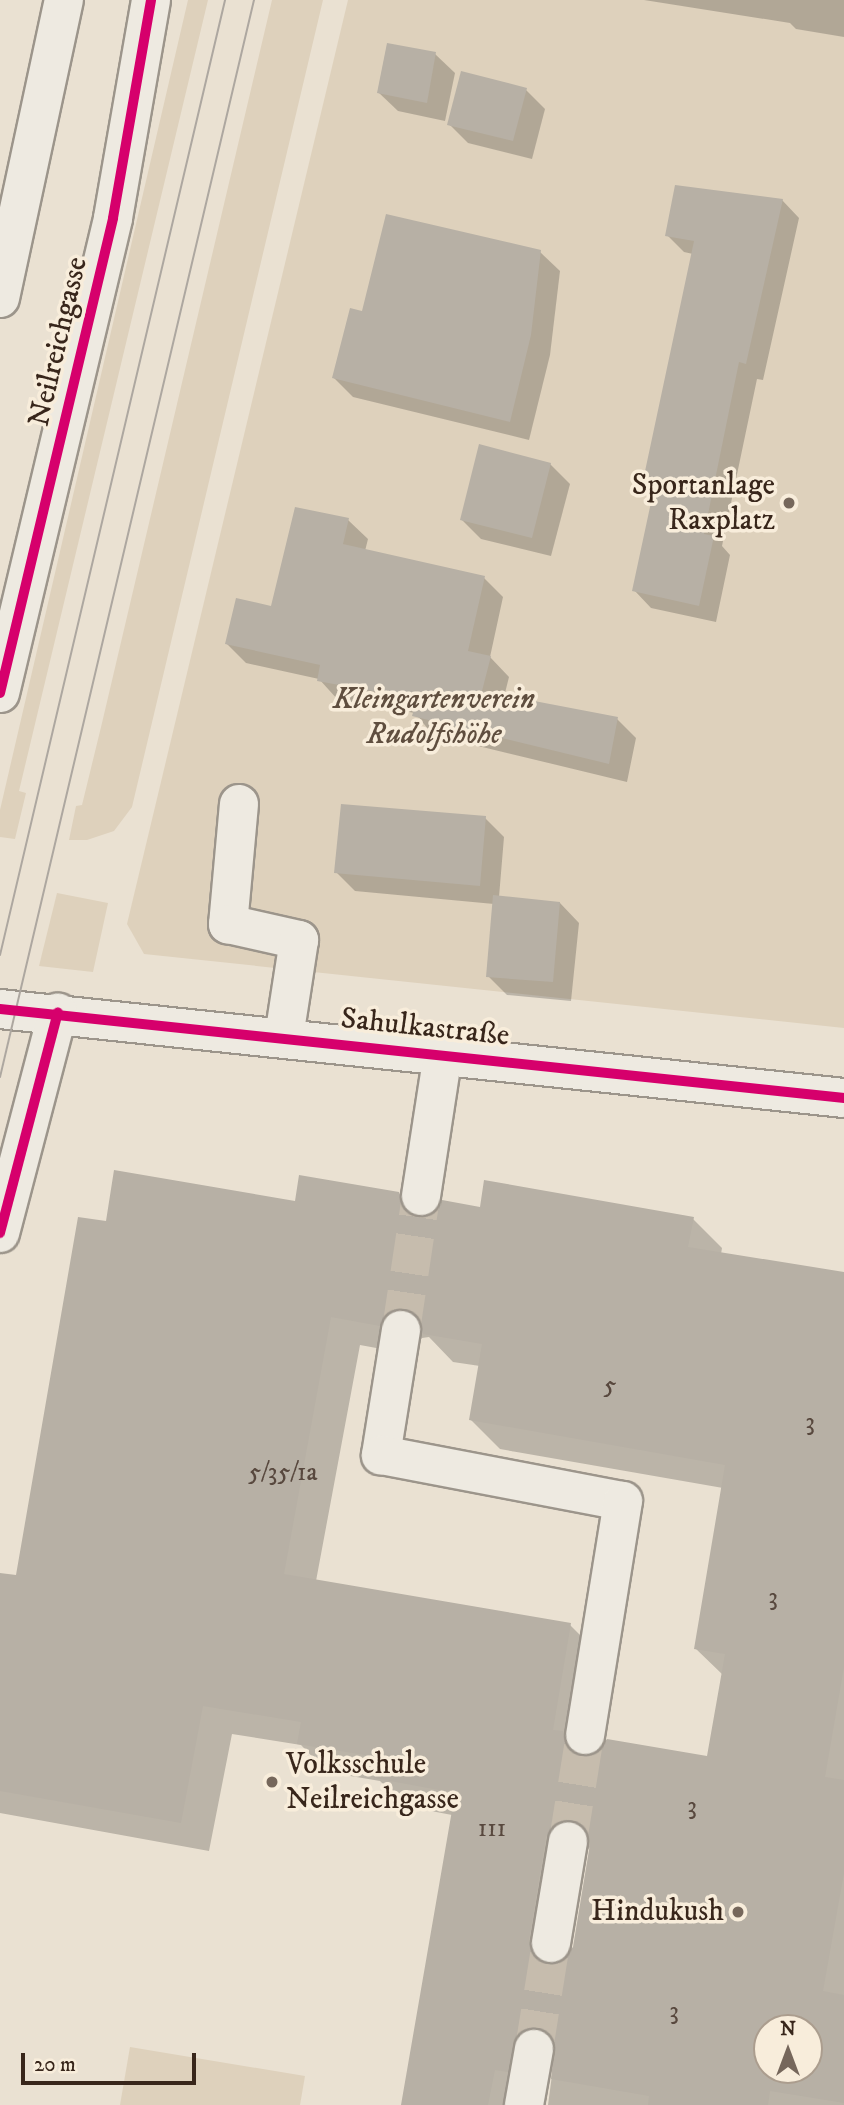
<!DOCTYPE html>
<meta charset="utf-8">
<style>
body{margin:0}
#map{position:relative;width:844px;height:2105px;overflow:hidden;background:#eae1d2;font-family:"IM FELL DW Pica",serif}
div>[style]{position:absolute}
.green>*{inset:0;background:#ded1bc}
.shadow>*{inset:0;background:#0003}
.building>*{inset:0;background:#b7b0a5}
.minor-tunnel>*{height:38px;margin-top:-19px;transform-origin:0;background:repeating-linear-gradient(90deg,#c6bcad 0 38px,transparent 0 57px)}
.roads{filter:drop-shadow(2px 0 #9c958b) drop-shadow(-2px 0 #9c958b) drop-shadow(0 2px #9c958b) drop-shadow(0 -2px #9c958b)}
.minor>*{height:38px;margin:-19px;padding:0 19px;transform-origin:19px;border-radius:19px;background:#eeeae1}
.tram>*{height:2px;margin:-1px;padding:0 1px;transform-origin:1px;border-radius:1px;background:#ada7a0}
.cycleway>*{height:10px;margin:-5px;padding:0 5px;transform-origin:5px;border-radius:5px;background:#d6006c}
.dots>*{width:19px;height:19px;translate:-50% -50%;box-sizing:border-box;border:4px solid #f8eddb;border-radius:50%}
span{translate:-50% -50%;white-space:nowrap;text-align:center;line-height:1.15;-webkit-text-stroke:7px #f8eddb;paint-order:stroke}
.number-label{font-size:26px;color:#58483e}
.number-label span{-webkit-text-stroke-width:0}
.street-label{font-size:30px;color:#38261b}
.poi-label{font-size:30px;color:#38261b}
.right{translate:-100% -50%;text-align:right}
.left{translate:0 -50%;text-align:left}
.park-label{font-size:30px;color:#5f4e3f;font-style:italic}
.north{position:absolute;left:753px;top:2014px;width:70px;height:70px;box-sizing:border-box;background:#f8eddb;border:2px solid #ab9d8e;border-radius:50%;rotate:0deg;font-size:19px;font-weight:700;line-height:28px;text-align:center;color:#38261b}
.north::after{content:'';display:block;margin:auto;width:24px;height:32px;background:#76675b;clip-path:polygon(50% 0,100% 100%,50% 72%,0 100%)}
.scale{position:absolute;left:21px;top:2053px;width:175px;height:32px;box-sizing:border-box;border:4px solid #38261b;border-top:0;padding-left:9px;font-size:21px;line-height:24px;white-space:nowrap;color:#38261b;-webkit-text-stroke:5px #f8eddb;paint-order:stroke}
</style>
<div id="map">
<div class="green">
<div style="clip-path:polygon(188px 0,208px 0,19px 791px,26px 793px,15px 839px,0 837px,0 810px)"></div>
<div style="clip-path:polygon(272px 0,323px 0,132px 807px,114px 831px,87px 840px,69px 840px,76px 806px,82px 805px,102px 723px)"></div>
<div style="clip-path:polygon(348px 0,844px 0,844px 1028px,144px 954px,127px 924px)"></div>
<div style="clip-path:polygon(57px 893px,108px 903px,93px 972px,39px 966px)"></div>
<div style="clip-path:polygon(130px 2047px,305px 2076px,300px 2105px,120px 2105px)"></div>
</div>
<div class="shadow">
<div style="clip-path:polygon(644px 0,844px 0,844px 37px,796px 29px,790px 23px)"></div>
<div style="clip-path:polygon(435px 54px,455px 73px,445px 121px,398px 111px,378px 92px)"></div>
<div style="clip-path:polygon(526px 90px,545px 109px,532px 159px,468px 143px,449px 124px)"></div>
<div style="clip-path:polygon(782px 200px,799px 218px,763px 380px,757px 379px,722px 546px,730px 555px,716px 622px,651px 608px,634px 590px,656px 486px,646px 476px,693px 254px,684px 252px,667px 235px)"></div>
<div style="clip-path:polygon(540px 252px,560px 271px,550px 355px,529px 440px,353px 397px,334px 378px,363px 314px)"></div>
<div style="clip-path:polygon(550px 464px,570px 484px,551px 556px,481px 539px,462px 520px)"></div>
<div style="clip-path:polygon(348px 520px,368px 539px,365px 551px,484px 578px,503px 597px,490px 657px,509px 677px,504px 697px,617px 719px,636px 738px,627px 782px,433px 735px,415px 713px,338px 700px,319px 679px,246px 663px,227px 644px,272px 608px)"></div>
<div style="clip-path:polygon(485px 818px,504px 837px,499px 897px,560px 903px,579px 923px,571px 1001px,507px 995px,488px 976px,494px 904px,355px 891px,336px 872px)"></div>
<div style="clip-path:polygon(evenodd,399px 1194px,423px 1218px,481px 1209px,693px 1219px,722px 1248px,721px 1254px,844px 1274px,844px 2105px,548px 2105px,554px 2060px,546px 2063px,538px 2105px,402px 2105px,452px 1815px,405px 1806px,380px 1781px,327px 1772px,301px 1745px,232px 1734px,209px 1851px,0 1813px,0 1574px,17px 1577px,107px 1223px,399px 1194px,429px 1337px,453px 1362px,480px 1366px,471px 1420px,500px 1449px,723px 1488px,695px 1648px,723px 1675px,709px 1758px,586px 1756px,582px 1753px,599px 1654px,570px 1625px,316px 1581px,360px 1345px,409px 1354px,422px 1338px,429px 1337px,399px 1194px,591px 1846px,574px 1948px,558px 1968px,575px 1866px,591px 1846px,399px 1194px,767px 2028px,809px 2028px,809px 2070px,767px 2070px,767px 2028px)"></div>
</div>
<div class="building">
<div style="clip-path:polygon(387px 43px,436px 52px,427px 103px,377px 93px)"></div>
<div style="clip-path:polygon(461px 71px,527px 88px,513px 141px,447px 125px)"></div>
<div style="clip-path:polygon(675px 185px,783px 199px,746px 364px,739px 362px,704px 534px,714px 536px,699px 606px,632px 591px,656px 479px,644px 476px,694px 241px,665px 236px)"></div>
<div style="clip-path:polygon(386px 214px,541px 250px,531px 335px,510px 422px,332px 378px,350px 308px,362px 311px)"></div>
<div style="clip-path:polygon(479px 444px,551px 463px,532px 538px,460px 520px)"></div>
<div style="clip-path:polygon(295px 507px,349px 518px,343px 544px,485px 576px,468px 651px,491px 656px,482px 691px,618px 717px,609px 764px,412px 716px,417px 699px,317px 681px,320px 665px,225px 644px,236px 598px,271px 606px)"></div>
<div style="clip-path:polygon(341px 804px,486px 816px,480px 886px,334px 873px)"></div>
<div style="clip-path:polygon(493px 895px,560px 902px,553px 982px,486px 977px)"></div>
<div style="clip-path:polygon(evenodd,114px 1170px,295px 1201px,299px 1175px,399px 1192px,407px 1213px,418px 1218px,438px 1210px,442px 1200px,480px 1207px,484px 1180px,694px 1217px,688px 1247px,844px 1272px,844px 1667px,825px 1777px,844px 1780px,844px 1873px,823px 1991px,844px 1995px,844px 2103px,770px 2091px,768px 2105px,648px 2105px,649px 2096px,551px 2079px,555px 2042px,537px 2027px,517px 2035px,508px 2072px,495px 2070px,488px 2105px,401px 2105px,455px 1793px,374px 1778px,377px 1757px,297px 1744px,301px 1722px,203px 1706px,181px 1823px,0 1791px,0 1573px,16px 1575px,78px 1217px,106px 1221px,114px 1170px,405px 1309px,421px 1322px,423px 1334px,482px 1344px,469px 1420px,725px 1465px,694px 1649px,725px 1654px,707px 1756px,607px 1739px,592px 1756px,571px 1751px,563px 1731px,553px 1730px,571px 1623px,284px 1574px,331px 1317px,380px 1326px,393px 1310px,405px 1309px,114px 1170px,572px 1820px,588px 1833px,590px 1844px,573px 1947px,559px 1963px,547px 1964px,531px 1951px,529px 1940px,546px 1837px,560px 1821px,572px 1820px,114px 1170px,767px 2028px,809px 2028px,809px 2070px,767px 2070px,767px 2028px)"></div>
</div>
<div class="minor-tunnel">
<div style="left:401px;top:1330px;width:135px;rotate:-81.5deg"></div>
<div style="left:568px;top:1841px;width:107px;rotate:-80.9deg"></div>
<div style="left:534px;top:2049px;width:107px;rotate:-80.9deg"></div>
</div>
<div class="roads">
<div class="minor">
<div style="left:0;top:298px;width:305px;rotate:-77.9deg"></div>
<div style="left:0;top:693px;width:488px;rotate:-76.6deg"></div>
<div style="left:113px;top:218px;width:221px;rotate:-80.1deg"></div>
<div style="left:239px;top:804px;width:121px;rotate:95.2deg"></div>
<div style="left:228px;top:924px;width:73px;rotate:12.7deg"></div>
<div style="left:299px;top:940px;width:98px;rotate:98.8deg"></div>
<div style="left:0;top:1009px;width:849px;rotate:6.02deg"></div>
<div style="left:421px;top:1196px;width:144px;rotate:-81.2deg"></div>
<div style="left:0;top:1233px;width:228px;rotate:-75.3deg"></div>
<div style="left:401px;top:1330px;width:127px;rotate:99.1deg"></div>
<div style="left:381px;top:1455px;width:246px;rotate:10.8deg"></div>
<div style="left:623px;top:1501px;width:237px;rotate:99.2deg"></div>
<div style="left:551px;top:1943px;width:103px;rotate:-80.5deg"></div>
<div style="left:524px;top:2105px;width:57px;rotate:-79.9deg"></div>
</div>
</div>
<div class="tram">
<div style="left:0;top:955px;width:981px;rotate:-76.74deg"></div>
<div style="left:0;top:1077px;width:1107px;rotate:-76.73deg"></div>
</div>
<div class="cycleway">
<div style="left:0;top:693px;width:488px;rotate:-76.6deg"></div>
<div style="left:113px;top:218px;width:221px;rotate:-80.1deg"></div>
<div style="left:0;top:1009px;width:849px;rotate:6.02deg"></div>
<div style="left:0;top:1233px;width:228px;rotate:-75.3deg"></div>
</div>
<div class="dots">
<div style="left:789px;top:503px;background:#76675b"></div>
<div style="left:272px;top:1782px;background:#76675b"></div>
<div style="left:738px;top:1912px;background:#76675b"></div>
</div>
<div class="number-label">
<span style="left:610px;top:1386px">5</span>
<span style="left:810px;top:1423px">3</span>
<span style="left:283px;top:1473px">5/35/1a</span>
<span style="left:773px;top:1598px">3</span>
<span style="left:692px;top:1807px">3</span>
<span style="left:492px;top:1829px">111</span>
<span style="left:674px;top:2012px">3</span>
</div>
<div class="street-label">
<span style="left:59px;top:342px;rotate:-77deg">Neilreichgasse</span>
<span style="left:425px;top:1028px;rotate:6deg">Sahulkastraße</span>
</div>
<div class="poi-label">
<span class="right" style="left:775px;top:503px">Sportanlage<br>Raxplatz</span>
<span class="left" style="left:286px;top:1782px">Volksschule<br>Neilreichgasse</span>
<span class="right" style="left:724px;top:1912px">Hindukush</span>
</div>
<div class="park-label">
<span style="left:434px;top:717px">Kleingartenverein<br>Rudolfshöhe</span>
</div>
<div class="north">N</div>
<div class="scale">20 m</div>
</div>
